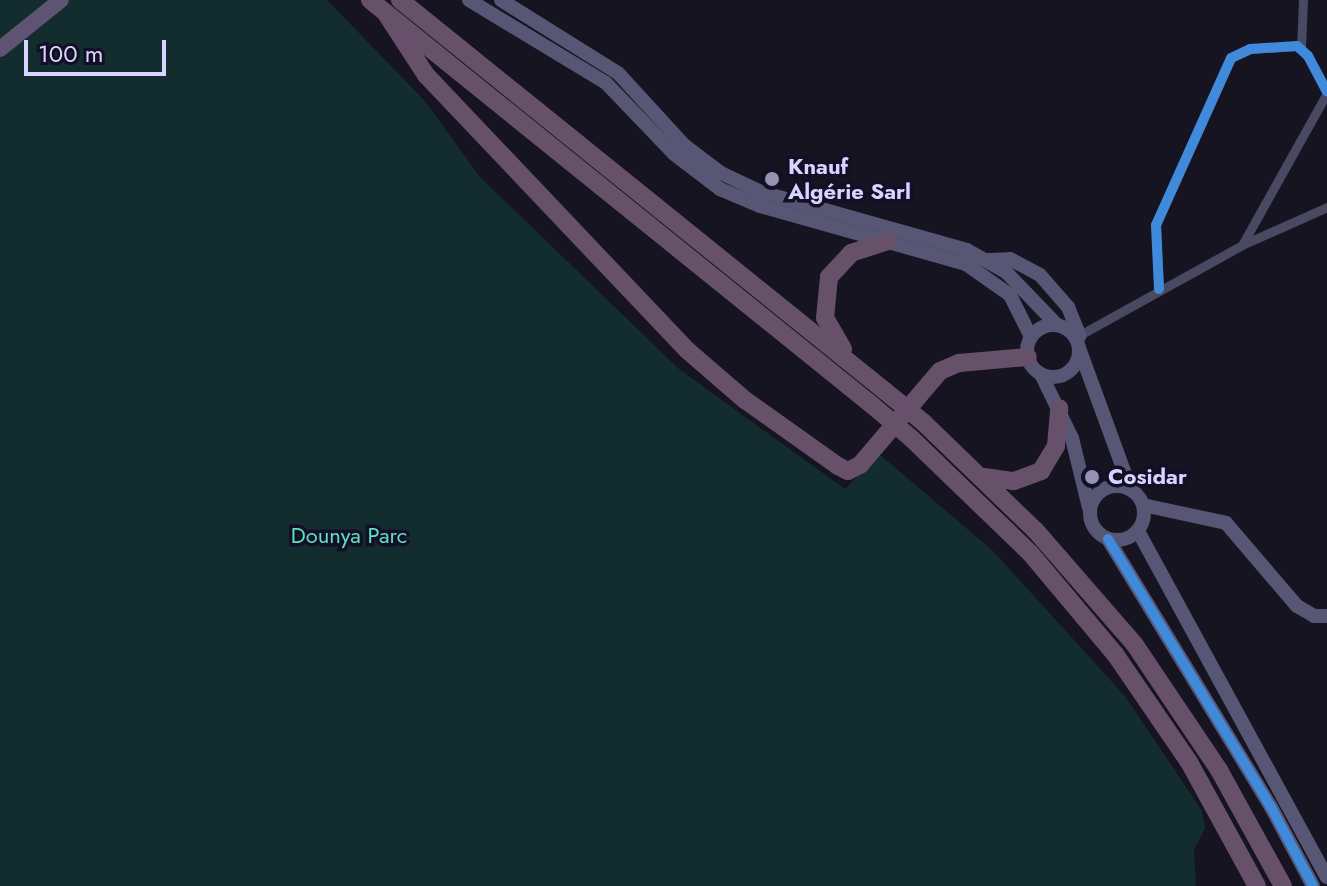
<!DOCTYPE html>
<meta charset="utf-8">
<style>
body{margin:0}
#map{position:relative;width:1327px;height:886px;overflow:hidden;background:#161421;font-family:Jost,sans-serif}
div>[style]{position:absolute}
.green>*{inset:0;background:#132c2d}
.street>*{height:9px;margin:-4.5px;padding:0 4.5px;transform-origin:4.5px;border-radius:4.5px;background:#4a4962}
.secondary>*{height:14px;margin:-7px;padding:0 7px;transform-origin:7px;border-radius:7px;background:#575674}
.secondary>.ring{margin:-7px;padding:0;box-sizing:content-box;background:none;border:14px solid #575674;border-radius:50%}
.primary>*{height:16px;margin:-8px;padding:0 8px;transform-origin:8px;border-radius:8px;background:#5e5373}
.highway>*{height:18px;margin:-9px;padding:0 9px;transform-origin:9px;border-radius:9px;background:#67516a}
.highway-bridge>*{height:18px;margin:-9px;padding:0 9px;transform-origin:9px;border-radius:9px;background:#67516a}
.cycleway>*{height:10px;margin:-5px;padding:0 5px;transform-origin:5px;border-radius:5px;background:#408adc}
.dots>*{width:22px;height:22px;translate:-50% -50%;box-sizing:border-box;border:4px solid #130f26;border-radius:50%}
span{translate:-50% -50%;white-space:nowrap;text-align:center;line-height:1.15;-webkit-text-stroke:7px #130f26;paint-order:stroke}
.poi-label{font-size:22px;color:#d9d4ff;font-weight:700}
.left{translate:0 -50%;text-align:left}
.park-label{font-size:22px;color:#5fe0c0}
.scale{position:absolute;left:24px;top:40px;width:142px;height:36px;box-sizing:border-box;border:4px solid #d9d4ff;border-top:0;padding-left:10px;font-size:24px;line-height:28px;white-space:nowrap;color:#d9d4ff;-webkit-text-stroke:6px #130f26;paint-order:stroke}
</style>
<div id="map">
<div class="green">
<div style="clip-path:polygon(0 0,327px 0,425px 101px,480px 177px,679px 369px,845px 489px,879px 454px,992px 550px,1125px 696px,1202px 811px,1205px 828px,1194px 850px,1196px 886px,0 886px)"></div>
</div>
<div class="street">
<div style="left:1301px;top:48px;width:48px;rotate:-87.6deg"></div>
<div style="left:1242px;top:245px;width:174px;rotate:-60.8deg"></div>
<div style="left:1159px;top:289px;width:64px;rotate:-92.7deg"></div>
<div style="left:1156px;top:225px;width:183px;rotate:-65.8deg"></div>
<div style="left:1231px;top:58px;width:21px;rotate:-25deg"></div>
<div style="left:1250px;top:49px;width:47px;rotate:-3.7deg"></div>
<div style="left:1297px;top:46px;width:15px;rotate:42deg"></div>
<div style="left:1308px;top:56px;width:40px;rotate:62deg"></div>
<div style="left:1078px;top:336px;width:188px;rotate:-29deg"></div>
<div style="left:1242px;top:245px;width:93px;rotate:-24.1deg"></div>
</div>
<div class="secondary">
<div style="left:469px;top:0;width:160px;rotate:31.2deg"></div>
<div style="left:606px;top:83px;width:98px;rotate:46.2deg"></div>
<div style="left:674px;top:154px;width:58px;rotate:37.3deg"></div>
<div style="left:720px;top:189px;width:43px;rotate:23deg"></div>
<div style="left:760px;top:206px;width:214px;rotate:15.7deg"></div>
<div style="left:966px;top:264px;width:54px;rotate:35.2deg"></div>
<div style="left:1010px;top:295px;width:47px;rotate:63.4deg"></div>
<div style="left:501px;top:0;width:138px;rotate:32deg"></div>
<div style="left:618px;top:73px;width:98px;rotate:47.5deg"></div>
<div style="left:684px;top:145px;width:46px;rotate:37.1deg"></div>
<div style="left:721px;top:173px;width:44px;rotate:25.4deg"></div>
<div style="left:761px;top:192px;width:214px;rotate:15.7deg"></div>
<div style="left:967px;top:250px;width:45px;rotate:29.4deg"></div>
<div style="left:1006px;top:272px;width:74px;rotate:46.1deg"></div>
<div style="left:987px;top:260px;width:23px;rotate:-2deg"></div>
<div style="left:1010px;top:259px;width:34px;rotate:28deg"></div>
<div style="left:1040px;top:275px;width:43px;rotate:48.8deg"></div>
<div style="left:1068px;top:307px;width:31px;rotate:68deg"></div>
<div class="ring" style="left:1027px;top:325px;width:38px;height:38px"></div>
<div style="left:1079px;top:348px;width:151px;rotate:69.9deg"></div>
<div style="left:1041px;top:374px;width:71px;rotate:64.2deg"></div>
<div style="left:1072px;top:438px;width:72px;rotate:76.3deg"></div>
<div class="ring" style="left:1090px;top:486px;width:40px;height:40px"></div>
<div style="left:1143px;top:505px;width:85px;rotate:12.2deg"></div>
<div style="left:1226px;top:523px;width:109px;rotate:49.5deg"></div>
<div style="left:1297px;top:606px;width:20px;rotate:30deg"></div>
<div style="left:1314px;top:616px;width:13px"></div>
<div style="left:1138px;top:531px;width:394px;rotate:61.4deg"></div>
<div style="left:1108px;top:539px;width:314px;rotate:58.7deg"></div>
<div style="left:1271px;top:807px;width:89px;rotate:62deg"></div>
</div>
<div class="primary">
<div style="left:0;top:49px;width:78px;rotate:-38.8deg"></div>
</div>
<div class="highway">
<div style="left:370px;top:0;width:645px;rotate:38.9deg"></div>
<div style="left:400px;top:0;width:623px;rotate:38.88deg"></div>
<div style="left:387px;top:15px;width:72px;rotate:57deg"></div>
<div style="left:426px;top:75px;width:379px;rotate:46.5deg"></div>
<div style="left:687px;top:350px;width:77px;rotate:40.8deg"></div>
<div style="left:745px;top:400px;width:114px;rotate:35.4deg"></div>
<div style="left:838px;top:466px;width:11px;rotate:27deg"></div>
<div style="left:848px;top:471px;width:13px;rotate:-27deg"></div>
<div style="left:860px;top:465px;width:123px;rotate:-49.6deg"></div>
<div style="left:940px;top:371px;width:21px;rotate:-23deg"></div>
<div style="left:959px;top:363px;width:69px;rotate:-5deg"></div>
<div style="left:843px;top:349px;width:36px;rotate:-120deg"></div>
<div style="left:825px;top:318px;width:41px;rotate:-84.4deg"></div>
<div style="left:829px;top:277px;width:33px;rotate:-47deg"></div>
<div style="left:851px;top:253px;width:38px;rotate:-18deg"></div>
<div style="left:923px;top:422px;width:157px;rotate:44deg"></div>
<div style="left:1036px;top:531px;width:151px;rotate:49deg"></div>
<div style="left:1135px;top:645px;width:151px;rotate:56.1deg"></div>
<div style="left:1219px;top:770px;width:132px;rotate:61.1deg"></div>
<div style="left:912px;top:439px;width:165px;rotate:44deg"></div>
<div style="left:1031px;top:554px;width:131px;rotate:50deg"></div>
<div style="left:1115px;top:654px;width:131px;rotate:55.6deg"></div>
<div style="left:1189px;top:762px;width:141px;rotate:61.3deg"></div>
<div style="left:984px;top:477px;width:30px;rotate:8deg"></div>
<div style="left:1014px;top:481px;width:29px;rotate:-20deg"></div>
<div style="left:1041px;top:471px;width:29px;rotate:-59deg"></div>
<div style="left:1056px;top:446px;width:38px;rotate:-85deg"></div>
</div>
<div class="highway-bridge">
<div style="left:885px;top:391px;width:49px;rotate:39.2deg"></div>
<div style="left:872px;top:405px;width:52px;rotate:40.4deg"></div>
</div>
<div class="cycleway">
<div style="left:1159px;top:289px;width:64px;rotate:-92.7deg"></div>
<div style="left:1156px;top:225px;width:183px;rotate:-65.8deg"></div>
<div style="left:1231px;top:58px;width:21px;rotate:-25deg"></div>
<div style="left:1250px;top:49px;width:47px;rotate:-3.7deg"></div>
<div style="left:1297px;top:46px;width:15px;rotate:42deg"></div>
<div style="left:1308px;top:56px;width:40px;rotate:62deg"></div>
<div style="left:1108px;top:539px;width:314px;rotate:58.7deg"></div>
<div style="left:1271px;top:807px;width:89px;rotate:62deg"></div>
</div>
<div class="dots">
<div style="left:772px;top:179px;background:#9591b1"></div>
<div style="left:1092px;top:477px;background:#9591b1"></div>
</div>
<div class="poi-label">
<span class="left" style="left:788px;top:179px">Knauf<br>Algérie Sarl</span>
<span class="left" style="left:1108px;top:477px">Cosidar</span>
</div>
<div class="park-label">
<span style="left:349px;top:536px">Dounya Parc</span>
</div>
<div class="scale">100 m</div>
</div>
